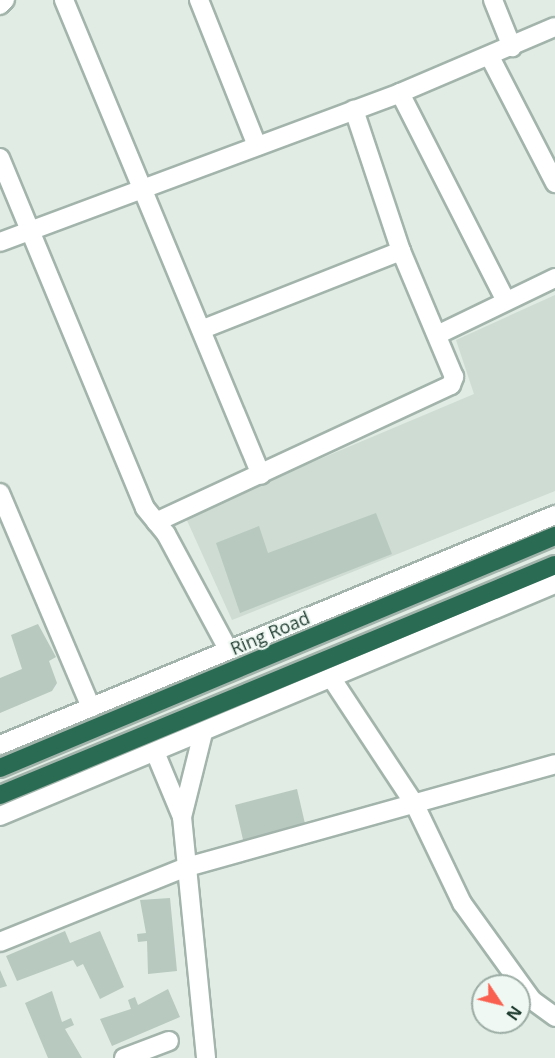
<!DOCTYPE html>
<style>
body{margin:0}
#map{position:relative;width:555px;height:1058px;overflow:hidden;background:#e0ece4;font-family:"Open Sans",sans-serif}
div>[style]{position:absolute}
.built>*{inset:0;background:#cedcd3}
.building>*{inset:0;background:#b8c9c0}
.roads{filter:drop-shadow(2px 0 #a2b4ab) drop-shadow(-2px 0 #a2b4ab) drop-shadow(0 2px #a2b4ab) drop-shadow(0 -2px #a2b4ab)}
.minor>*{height:18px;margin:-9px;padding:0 9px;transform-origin:9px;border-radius:9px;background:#fff}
.highway>*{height:18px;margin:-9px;padding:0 9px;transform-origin:9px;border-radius:9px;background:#2a6b54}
span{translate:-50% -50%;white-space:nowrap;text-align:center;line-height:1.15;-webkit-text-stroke:4.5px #f0f8f3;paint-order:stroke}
.street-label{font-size:18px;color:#1f3d31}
.north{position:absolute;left:471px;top:974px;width:60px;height:60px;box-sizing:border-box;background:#f0f8f3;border:2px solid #9cada5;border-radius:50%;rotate:125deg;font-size:16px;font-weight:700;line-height:24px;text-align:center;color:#1f3d31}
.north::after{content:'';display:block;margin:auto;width:21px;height:27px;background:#fa604f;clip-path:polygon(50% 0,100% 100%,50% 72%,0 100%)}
</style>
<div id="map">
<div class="built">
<div style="clip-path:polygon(555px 295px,555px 491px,232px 620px,185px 516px,474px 394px,456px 340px)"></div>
</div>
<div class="building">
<div style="clip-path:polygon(376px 513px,392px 554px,240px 613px,216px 543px,259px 526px,268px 553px)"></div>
<div style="clip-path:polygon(38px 624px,56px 657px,49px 661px,57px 683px,52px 691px,0 713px,0 678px,22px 669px,11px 635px)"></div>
<div style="clip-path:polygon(297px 789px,306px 828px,244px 844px,235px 805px)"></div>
<div style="clip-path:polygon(170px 898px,177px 971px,148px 974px,147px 941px,138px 942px,137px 934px,146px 933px,140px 900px)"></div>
<div style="clip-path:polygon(65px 931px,70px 943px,100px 931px,124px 987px,100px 999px,83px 964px,77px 967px,73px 960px,17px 981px,6px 956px)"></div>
<div style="clip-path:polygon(0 970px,7px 986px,0 988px)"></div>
<div style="clip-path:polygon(168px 989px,180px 1017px,112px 1046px,100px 1019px,131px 1009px,128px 1000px,135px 997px,138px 1005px)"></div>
<div style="clip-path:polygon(52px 991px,62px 1022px,71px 1018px,74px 1025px,65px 1029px,82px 1058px,48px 1058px,25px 1003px)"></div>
</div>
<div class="roads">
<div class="minor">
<div style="left:64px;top:0;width:514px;rotate:67.47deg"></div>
<div style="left:199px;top:0;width:157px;rotate:68.3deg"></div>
<div style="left:493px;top:0;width:51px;rotate:68deg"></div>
<div style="left:0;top:5px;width:7px;rotate:-45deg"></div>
<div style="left:490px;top:57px;width:142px;rotate:62.7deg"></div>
<div style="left:400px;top:93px;width:233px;rotate:63deg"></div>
<div style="left:0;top:158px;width:379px;rotate:67.5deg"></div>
<div style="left:145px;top:508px;width:33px;rotate:51deg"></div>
<div style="left:166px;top:534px;width:131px;rotate:61.7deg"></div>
<div style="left:0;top:242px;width:427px;rotate:-20.4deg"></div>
<div style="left:400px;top:93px;width:168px;rotate:-23.1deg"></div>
<div style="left:203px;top:329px;width:213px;rotate:-21.5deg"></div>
<div style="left:437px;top:335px;width:131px;rotate:-25.8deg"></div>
<div style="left:0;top:493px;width:233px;rotate:67deg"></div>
<div style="left:156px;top:522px;width:325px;rotate:-24.9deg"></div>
<div style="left:451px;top:385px;width:9px;rotate:-69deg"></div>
<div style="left:454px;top:377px;width:137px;rotate:-112.8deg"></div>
<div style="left:401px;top:251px;width:149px;rotate:-108.4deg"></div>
<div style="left:332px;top:679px;width:151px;rotate:56.6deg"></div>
<div style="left:415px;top:805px;width:109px;rotate:64.4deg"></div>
<div style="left:462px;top:903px;width:120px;rotate:54.2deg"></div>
<div style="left:532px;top:1000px;width:29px;rotate:36deg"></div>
<div style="left:0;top:745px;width:601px;rotate:-22.51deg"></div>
<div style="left:155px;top:752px;width:70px;rotate:67.4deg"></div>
<div style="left:182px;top:817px;width:242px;rotate:84.3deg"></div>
<div style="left:0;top:816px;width:602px;rotate:-22.69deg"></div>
<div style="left:182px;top:817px;width:87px;rotate:-76deg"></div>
<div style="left:0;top:942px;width:201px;rotate:-21.9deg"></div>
<div style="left:187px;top:867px;width:382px;rotate:-15.6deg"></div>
<div style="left:124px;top:1058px;width:48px;rotate:-20.7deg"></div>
</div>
<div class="highway">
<div style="left:0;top:768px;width:602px;rotate:-22.69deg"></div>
<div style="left:0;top:795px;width:601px;rotate:-22.51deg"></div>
</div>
</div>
<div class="street-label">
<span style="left:270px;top:633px;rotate:-23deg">Ring Road</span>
</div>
<div class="north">N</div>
</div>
